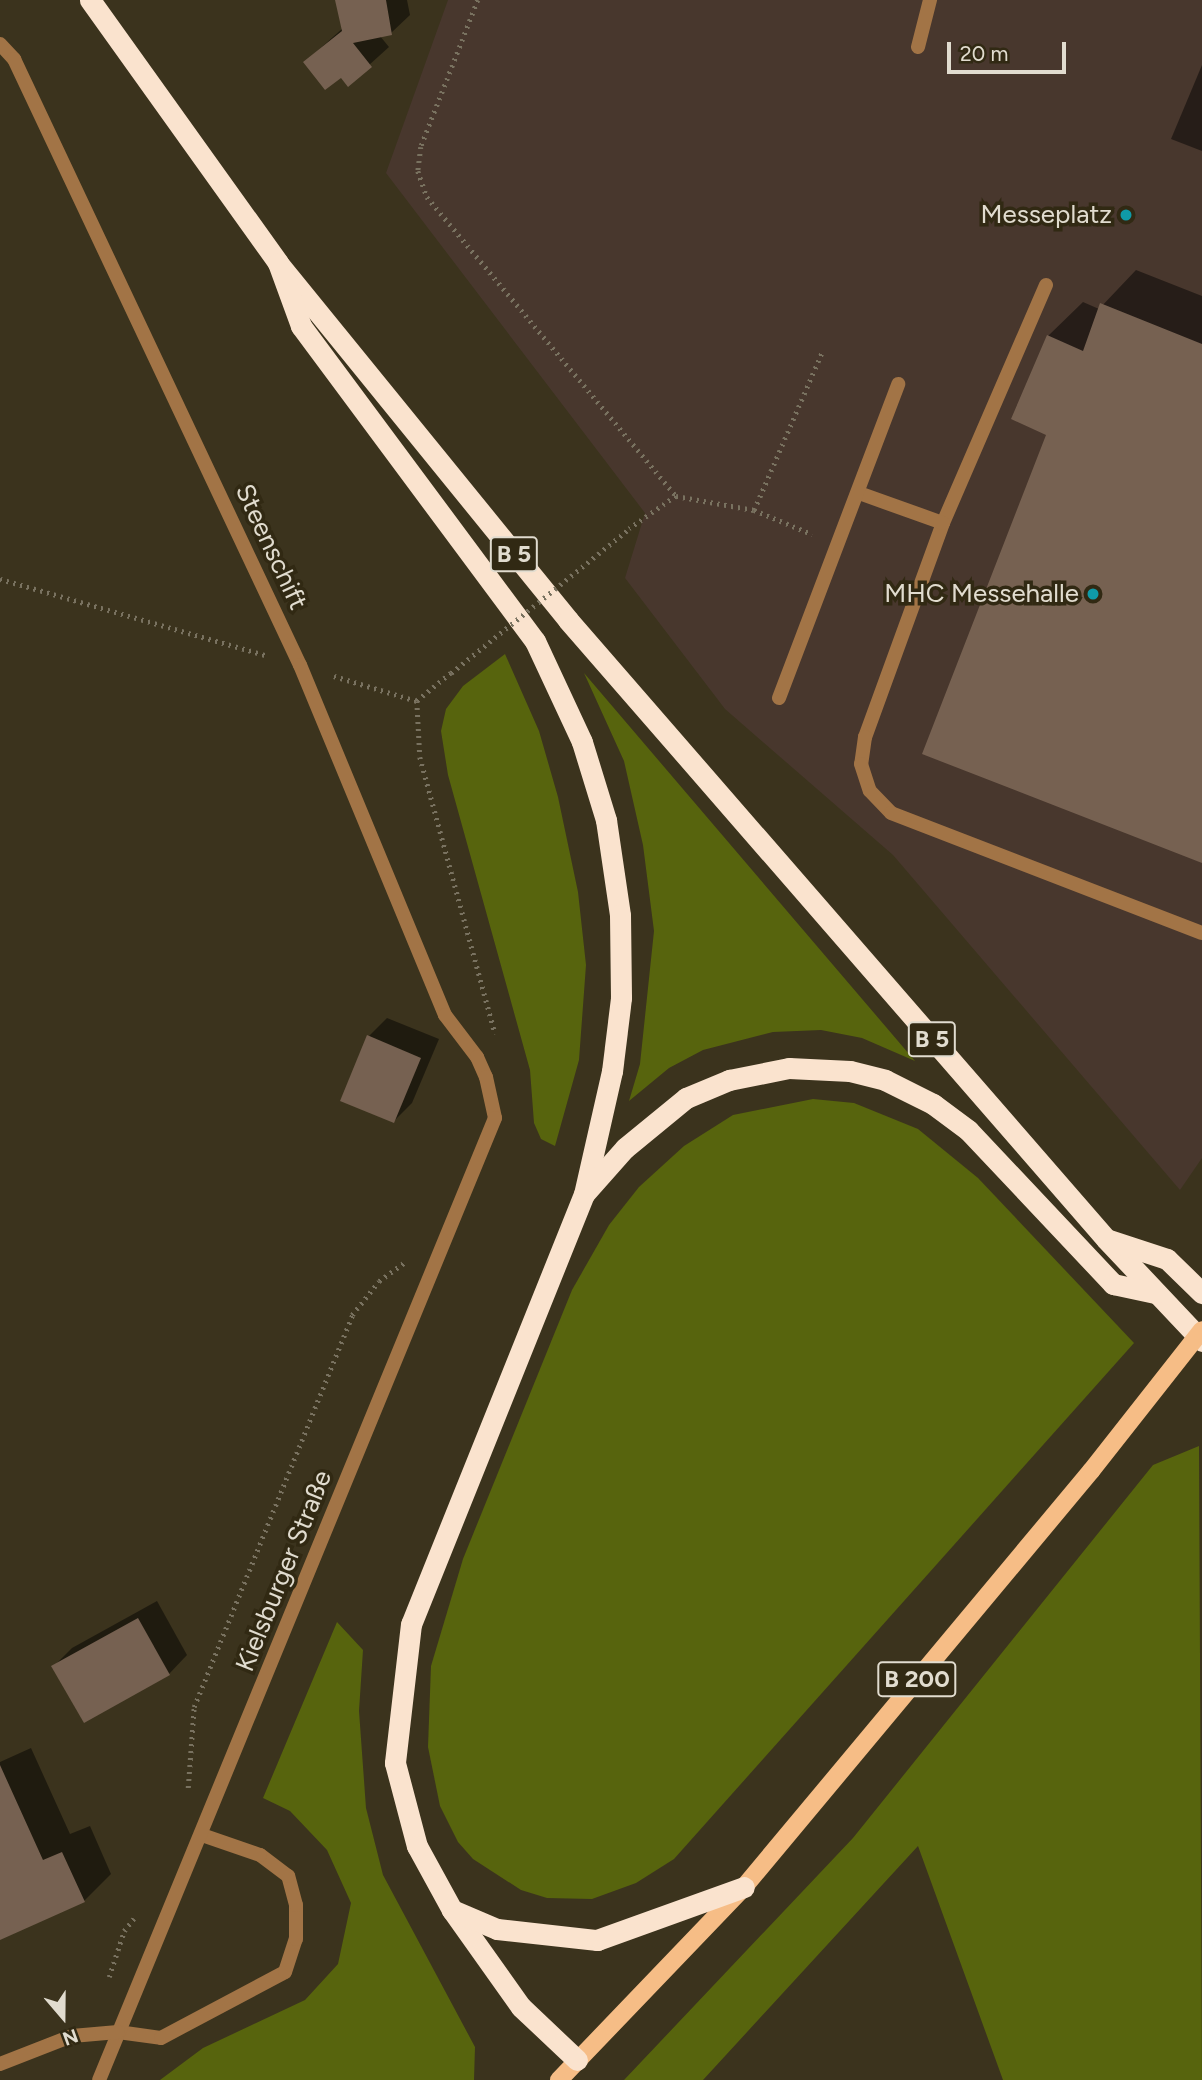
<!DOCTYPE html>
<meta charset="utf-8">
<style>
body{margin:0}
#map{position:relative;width:1202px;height:2080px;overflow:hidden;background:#3b331d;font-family:Figtree,sans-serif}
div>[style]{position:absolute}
.industrial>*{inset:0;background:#48372d}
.green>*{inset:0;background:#57640d}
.shadow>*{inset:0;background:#0007}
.building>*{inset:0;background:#766151}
.path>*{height:4.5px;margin-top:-2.25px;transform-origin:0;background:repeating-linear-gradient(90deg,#797260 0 2px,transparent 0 7px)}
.lane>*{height:14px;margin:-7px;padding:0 7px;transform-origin:7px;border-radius:7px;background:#a27446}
.street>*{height:14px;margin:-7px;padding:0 7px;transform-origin:7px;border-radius:7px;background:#a27446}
.primary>*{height:18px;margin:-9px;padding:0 9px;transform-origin:9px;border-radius:9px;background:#f6bd86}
.highway>*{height:21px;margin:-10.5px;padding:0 10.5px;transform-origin:10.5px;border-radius:10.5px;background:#fae3ce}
.path-bridge>*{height:4.5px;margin-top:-2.25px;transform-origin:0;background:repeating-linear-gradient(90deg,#797260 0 2px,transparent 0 7px)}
.primary-bridge>*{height:18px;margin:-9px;padding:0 9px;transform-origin:9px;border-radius:9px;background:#f6bd86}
.dots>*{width:19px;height:19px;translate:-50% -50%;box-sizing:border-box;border:4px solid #312913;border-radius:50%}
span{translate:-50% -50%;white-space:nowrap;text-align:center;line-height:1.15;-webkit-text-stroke:7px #312913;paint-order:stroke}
.shield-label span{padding:2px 5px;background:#312913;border:2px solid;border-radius:5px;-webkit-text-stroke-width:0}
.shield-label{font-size:24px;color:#e1dccf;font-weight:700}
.poi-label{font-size:26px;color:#e1dccf}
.right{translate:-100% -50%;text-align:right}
.street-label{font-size:26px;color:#e1dccf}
.north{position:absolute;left:28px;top:1982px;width:70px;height:70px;-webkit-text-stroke:5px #312913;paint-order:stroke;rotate:160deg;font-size:19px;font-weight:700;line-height:28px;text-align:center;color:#e1dccf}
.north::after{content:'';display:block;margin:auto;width:24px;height:32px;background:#e1dccf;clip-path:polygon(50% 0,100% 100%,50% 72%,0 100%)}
.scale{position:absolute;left:947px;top:42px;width:119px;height:32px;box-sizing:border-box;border:4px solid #e1dccf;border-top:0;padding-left:9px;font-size:21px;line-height:24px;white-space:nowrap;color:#e1dccf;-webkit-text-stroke:5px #312913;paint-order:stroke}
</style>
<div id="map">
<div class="industrial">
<div style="clip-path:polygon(448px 0,1202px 0,1202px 1158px,1180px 1190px,893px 855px,725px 709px,625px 578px,645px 513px,386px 173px)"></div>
</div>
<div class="green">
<div style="clip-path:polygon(505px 654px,539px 731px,558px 797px,578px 892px,586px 965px,579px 1060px,555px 1146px,541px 1139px,534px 1123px,530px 1070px,448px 775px,441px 731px,446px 709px,463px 686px)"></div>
<div style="clip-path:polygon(584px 673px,915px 1061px,862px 1038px,821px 1030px,773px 1032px,703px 1050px,669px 1068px,629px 1101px,640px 1064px,654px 931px,643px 845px,624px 761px)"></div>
<div style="clip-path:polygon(813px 1099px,854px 1103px,918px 1129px,978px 1178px,1134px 1343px,674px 1859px,636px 1883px,592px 1899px,547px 1898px,521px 1890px,473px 1859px,458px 1842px,440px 1806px,428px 1747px,431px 1666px,463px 1559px,572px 1290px,609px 1225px,639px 1187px,684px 1146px,733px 1115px)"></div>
<div style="clip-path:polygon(1199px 1446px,1202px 2080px,1003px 2080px,918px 1846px,703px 2080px,624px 2080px,853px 1838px,1153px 1465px)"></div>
<div style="clip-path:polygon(337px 1622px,363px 1650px,359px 1711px,366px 1808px,383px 1875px,475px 2047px,474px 2080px,160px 2080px,203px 2048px,305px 2000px,338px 1964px,351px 1903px,327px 1850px,290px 1811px,263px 1798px)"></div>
</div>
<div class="shadow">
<div style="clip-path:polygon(337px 0,407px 0,410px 15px,391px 33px,380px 36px,389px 47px,348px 84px,341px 76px,305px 62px,343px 28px)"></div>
<div style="clip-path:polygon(1202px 65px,1202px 151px,1171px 139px)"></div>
<div style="clip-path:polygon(1136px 270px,1202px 296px,1202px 862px,1049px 434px,1048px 336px,1083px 302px,1099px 309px)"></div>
<div style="clip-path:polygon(387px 1018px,439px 1039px,412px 1103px,394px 1121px,369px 1036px)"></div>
<div style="clip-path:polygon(157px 1601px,187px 1655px,169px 1674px,54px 1666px,72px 1648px)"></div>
<div style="clip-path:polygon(31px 1748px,70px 1834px,90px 1826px,111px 1874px,84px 1901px,0 1938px,0 1762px)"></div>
</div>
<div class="building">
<div style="clip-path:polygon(335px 0,386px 0,392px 35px,353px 43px,372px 67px,348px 87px,341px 78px,325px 90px,303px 62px,342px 31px)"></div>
<div style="clip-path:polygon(1100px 303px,1202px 344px,1202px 863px,922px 754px,1046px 435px,1011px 419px,1047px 335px,1083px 351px)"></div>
<div style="clip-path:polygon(367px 1035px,421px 1058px,394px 1123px,340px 1101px)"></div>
<div style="clip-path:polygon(138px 1618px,170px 1675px,84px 1723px,51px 1666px)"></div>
<div style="clip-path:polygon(0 1765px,43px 1860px,62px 1852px,85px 1902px,0 1940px)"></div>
</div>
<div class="path">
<div style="left:478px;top:0;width:158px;rotate:111.2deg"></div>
<div style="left:421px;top:147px;width:24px;rotate:97deg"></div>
<div style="left:418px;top:171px;width:28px;rotate:71deg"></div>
<div style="left:427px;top:197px;width:389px;rotate:50.2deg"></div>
<div style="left:676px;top:496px;width:57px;rotate:144.9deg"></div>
<div style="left:676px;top:496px;width:79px;rotate:10.2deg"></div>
<div style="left:754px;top:510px;width:63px;rotate:22.5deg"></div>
<div style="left:754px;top:510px;width:172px;rotate:-66.7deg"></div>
<div style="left:0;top:579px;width:276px;rotate:16deg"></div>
<div style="left:451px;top:673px;width:44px;rotate:140.5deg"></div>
<div style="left:417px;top:701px;width:56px;rotate:86.9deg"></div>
<div style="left:420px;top:757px;width:287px;rotate:74.8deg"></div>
<div style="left:334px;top:676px;width:87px;rotate:16.8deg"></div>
<div style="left:188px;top:1788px;width:81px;rotate:-85.8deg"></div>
<div style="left:194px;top:1707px;width:423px;rotate:-68deg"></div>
<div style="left:352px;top:1315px;width:43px;rotate:-51.5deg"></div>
<div style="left:379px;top:1281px;width:32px;rotate:-36deg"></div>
<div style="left:109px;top:1977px;width:48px;rotate:-71.9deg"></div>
<div style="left:124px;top:1931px;width:16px;rotate:-52deg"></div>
</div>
<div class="lane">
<div style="left:918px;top:47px;width:49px;rotate:-75.7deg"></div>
<div style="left:1046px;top:285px;width:259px;rotate:113.4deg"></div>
<div style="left:943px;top:523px;width:228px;rotate:110deg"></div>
<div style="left:865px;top:737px;width:27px;rotate:98deg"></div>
<div style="left:861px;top:764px;width:28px;rotate:72deg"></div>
<div style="left:870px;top:791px;width:30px;rotate:46deg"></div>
<div style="left:891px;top:813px;width:333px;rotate:21.1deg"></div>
<div style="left:859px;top:493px;width:89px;rotate:19.7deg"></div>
<div style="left:779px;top:698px;width:336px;rotate:-69.2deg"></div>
<div style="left:118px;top:2032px;width:43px;rotate:7.9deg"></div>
<div style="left:161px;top:2038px;width:140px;rotate:-28deg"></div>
<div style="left:285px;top:1972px;width:35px;rotate:-72deg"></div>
<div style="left:296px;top:1939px;width:34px;rotate:-90deg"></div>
<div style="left:296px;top:1905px;width:30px;rotate:-105deg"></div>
<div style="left:288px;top:1876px;width:35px;rotate:-143deg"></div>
<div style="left:260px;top:1855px;width:61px;rotate:-161deg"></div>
</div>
<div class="street">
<div style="left:0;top:44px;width:21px;rotate:47deg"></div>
<div style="left:14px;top:59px;width:670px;rotate:64.74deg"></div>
<div style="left:300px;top:665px;width:379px;rotate:67.5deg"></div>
<div style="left:445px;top:1015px;width:53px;rotate:52.7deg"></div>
<div style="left:477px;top:1057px;width:22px;rotate:66deg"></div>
<div style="left:486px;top:1077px;width:42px;rotate:77.6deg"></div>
<div style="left:495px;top:1118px;width:1040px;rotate:112.37deg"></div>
<div style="left:0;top:2064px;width:77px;rotate:-21.3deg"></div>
<div style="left:72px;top:2036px;width:46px;rotate:-5deg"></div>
</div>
<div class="primary">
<div style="left:559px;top:2080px;width:267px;rotate:-46.2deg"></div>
<div style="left:744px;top:1887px;width:542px;rotate:-50.17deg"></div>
</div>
<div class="highway">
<div style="left:90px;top:0;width:323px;rotate:54.4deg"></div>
<div style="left:278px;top:263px;width:460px;rotate:50.9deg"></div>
<div style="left:568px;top:620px;width:820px;rotate:49deg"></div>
<div style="left:1106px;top:1239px;width:140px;rotate:46.7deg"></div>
<div style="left:278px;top:263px;width:67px;rotate:69.9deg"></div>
<div style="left:301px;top:326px;width:392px;rotate:53.4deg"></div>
<div style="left:535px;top:641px;width:111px;rotate:65deg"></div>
<div style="left:582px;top:742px;width:82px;rotate:72.9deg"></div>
<div style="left:606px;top:820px;width:96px;rotate:81.6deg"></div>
<div style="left:620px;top:915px;width:83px;rotate:89.3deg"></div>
<div style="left:621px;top:998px;width:74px;rotate:97deg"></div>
<div style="left:612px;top:1071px;width:126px;rotate:102.8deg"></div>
<div style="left:584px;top:1194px;width:463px;rotate:111.9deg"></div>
<div style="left:411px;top:1624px;width:140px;rotate:96.6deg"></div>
<div style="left:395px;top:1763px;width:86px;rotate:75.2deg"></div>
<div style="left:417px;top:1846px;width:73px;rotate:61.3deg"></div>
<div style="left:452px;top:1910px;width:119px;rotate:54.6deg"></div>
<div style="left:521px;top:2007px;width:77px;rotate:43.4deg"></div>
<div style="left:585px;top:1193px;width:60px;rotate:-48.4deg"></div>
<div style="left:625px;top:1148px;width:79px;rotate:-39.3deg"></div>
<div style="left:686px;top:1098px;width:47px;rotate:-22.7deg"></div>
<div style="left:729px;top:1080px;width:61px;rotate:-11.3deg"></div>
<div style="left:789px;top:1068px;width:61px;rotate:2.8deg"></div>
<div style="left:850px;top:1071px;width:36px;rotate:14deg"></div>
<div style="left:885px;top:1080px;width:54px;rotate:26.6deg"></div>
<div style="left:933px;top:1104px;width:44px;rotate:36.6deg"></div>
<div style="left:968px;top:1130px;width:212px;rotate:46.7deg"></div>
<div style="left:1113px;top:1284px;width:43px;rotate:12.1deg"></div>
<div style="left:1109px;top:1240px;width:61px;rotate:18.1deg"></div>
<div style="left:1167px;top:1259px;width:49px;rotate:44.2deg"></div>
<div style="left:452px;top:1910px;width:49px;rotate:22.9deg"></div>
<div style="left:497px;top:1929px;width:101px;rotate:6.3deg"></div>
<div style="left:597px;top:1940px;width:156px;rotate:-19.8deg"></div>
</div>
<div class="path-bridge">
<div style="left:451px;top:673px;width:229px;rotate:-39deg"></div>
</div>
<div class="primary-bridge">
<div style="left:1091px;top:1471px;width:179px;rotate:-51.8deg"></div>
</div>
<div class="dots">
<div style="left:1126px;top:215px;background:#0f9aa8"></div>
<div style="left:1093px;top:594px;background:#0f9aa8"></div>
</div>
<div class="shield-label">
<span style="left:514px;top:554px">B 5</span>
<span style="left:932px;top:1039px">B 5</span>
<span style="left:917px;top:1679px">B 200</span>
</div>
<div class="poi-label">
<span class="right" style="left:1112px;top:215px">Messeplatz</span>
<span class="right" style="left:1079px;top:594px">MHC Messehalle</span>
</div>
<div class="street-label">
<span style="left:271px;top:547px;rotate:65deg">Steenschift</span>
<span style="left:284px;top:1571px;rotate:-68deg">Kielsburger Straße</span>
</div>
<div class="north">N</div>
<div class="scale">20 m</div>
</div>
